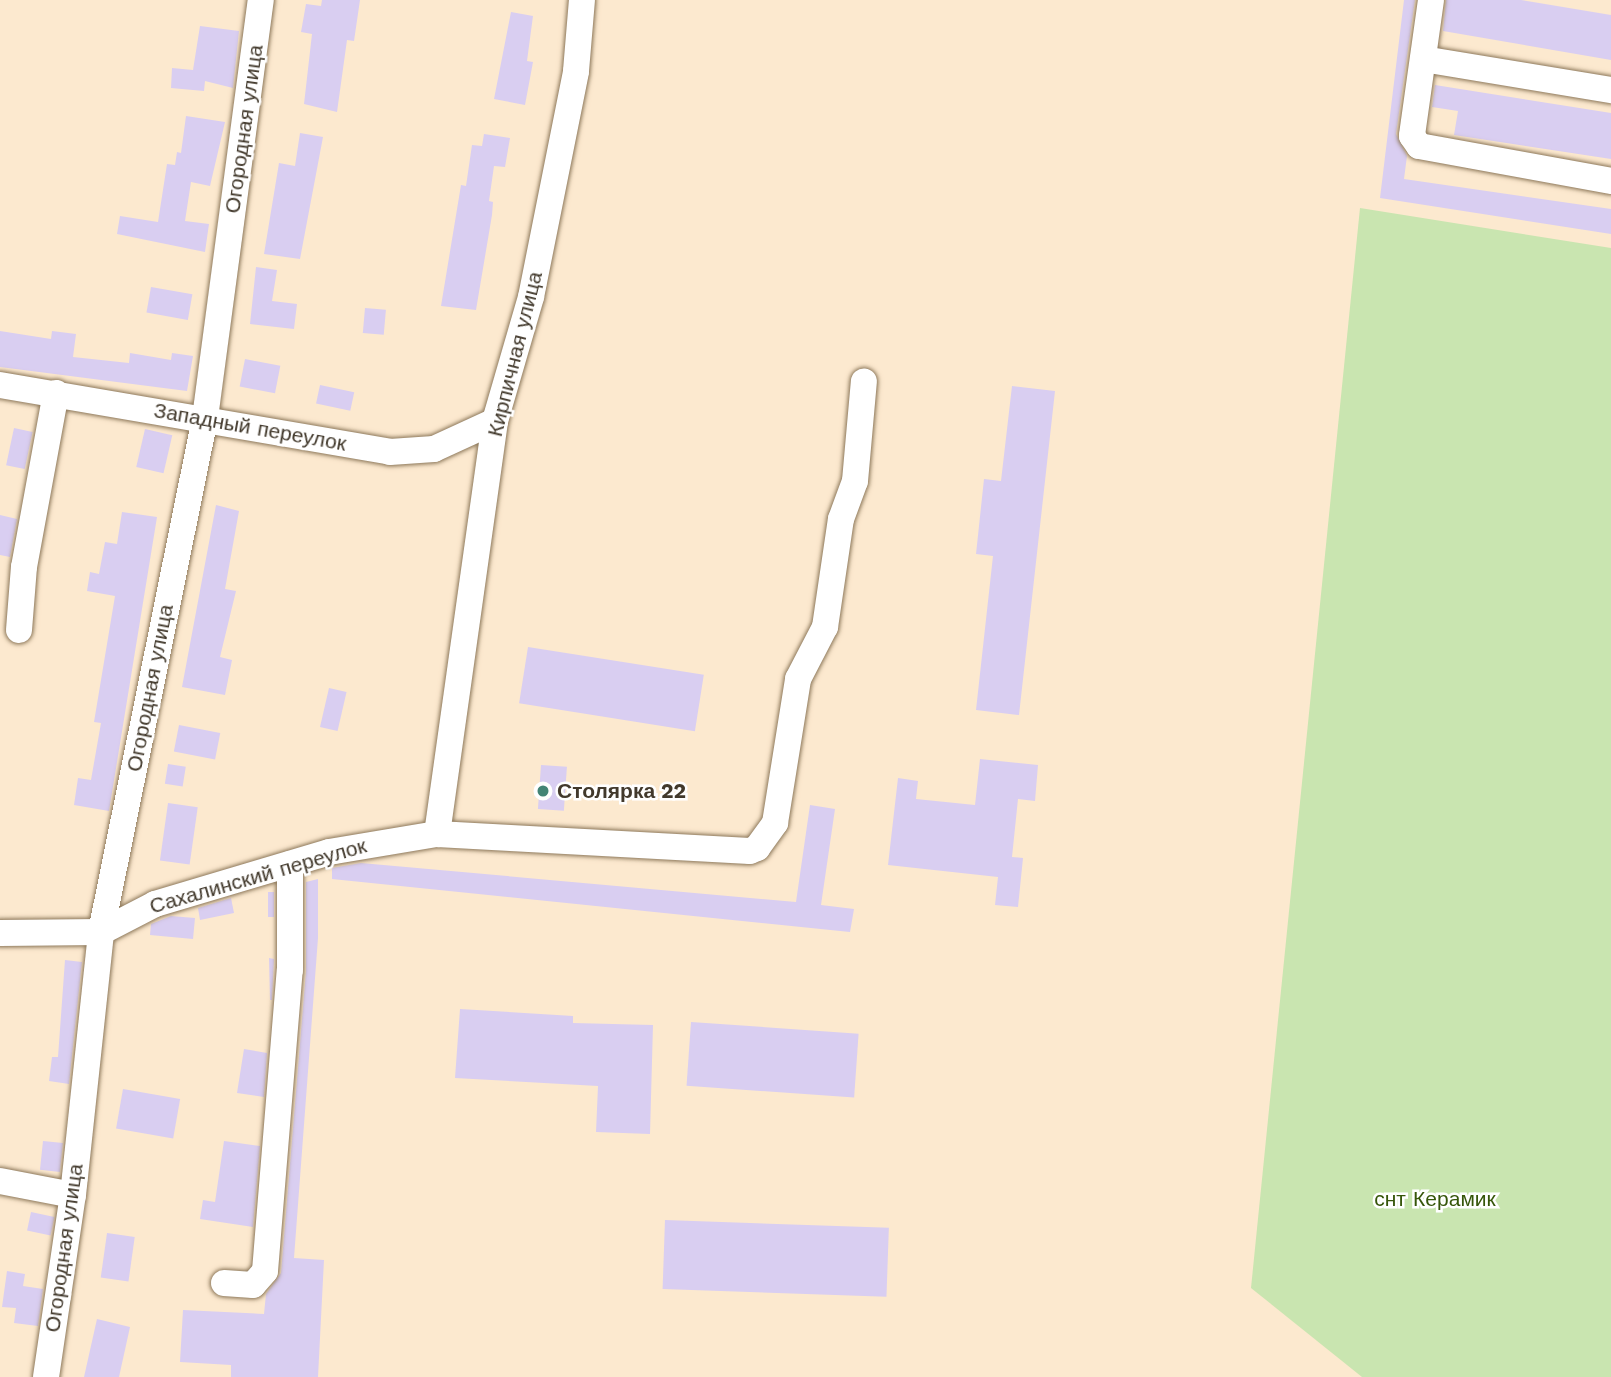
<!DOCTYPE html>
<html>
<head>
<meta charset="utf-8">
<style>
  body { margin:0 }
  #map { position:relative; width:1611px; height:1377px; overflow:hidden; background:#fce9cf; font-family:"Work Sans",sans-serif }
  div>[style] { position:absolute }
  .green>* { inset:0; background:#c9e5b0 }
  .building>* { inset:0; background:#d9cef1; transform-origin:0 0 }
  .roads { filter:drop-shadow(0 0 2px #8d785a) drop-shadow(0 0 2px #8d785a) }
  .minor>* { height:26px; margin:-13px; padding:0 13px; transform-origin:13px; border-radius:13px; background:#fff }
  .dots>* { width:19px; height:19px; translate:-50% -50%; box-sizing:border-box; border:4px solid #fff; border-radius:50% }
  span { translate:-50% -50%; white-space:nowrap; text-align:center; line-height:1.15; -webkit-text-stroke:5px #fff; paint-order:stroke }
  .street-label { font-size:21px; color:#42392c }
  .poi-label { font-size:21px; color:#42392c; font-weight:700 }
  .left { translate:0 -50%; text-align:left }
  .park-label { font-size:21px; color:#36560a }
</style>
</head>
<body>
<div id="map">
  <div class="green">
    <i style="clip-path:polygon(1360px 208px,1611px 248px,1611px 1377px,1362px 1377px,1251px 1288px)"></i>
  </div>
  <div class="building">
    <i style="clip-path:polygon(322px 0,360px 0,354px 41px,347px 40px,337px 112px,304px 104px,312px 34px,301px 32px,306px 4px,321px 6px)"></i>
    <i style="clip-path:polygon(1404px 0,1415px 0,1396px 134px,1407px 156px,1404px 179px,1611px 209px,1611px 234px,1380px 198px)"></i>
    <i style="clip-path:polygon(1446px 0,1521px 0,1611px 15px,1611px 60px,1443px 31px)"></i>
    <i style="clip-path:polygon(511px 12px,533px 16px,527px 61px,533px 62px,525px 105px,494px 99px)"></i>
    <i style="clip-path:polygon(200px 26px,239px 31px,233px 88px,205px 81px,204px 91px,171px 88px,172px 68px,193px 70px)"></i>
    <i style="clip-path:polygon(1435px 85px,1611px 113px,1611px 159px,1454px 135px,1458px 111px,1432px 107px)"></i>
    <i style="clip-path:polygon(186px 116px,225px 122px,210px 186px,191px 182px,185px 221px,209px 224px,205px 252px,117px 234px,120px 216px,158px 222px,167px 164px,175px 165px,177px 152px,181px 153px)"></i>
    <i style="clip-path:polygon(300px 133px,323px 137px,300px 259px,264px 254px,279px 163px,295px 166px)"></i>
    <i style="clip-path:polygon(484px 134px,510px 138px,505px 167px,494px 166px,489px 201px,493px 202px,492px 215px,476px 310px,441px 306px,461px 185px,466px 186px,472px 145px,482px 146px)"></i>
    <i style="clip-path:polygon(256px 267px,277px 270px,272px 301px,297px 304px,294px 329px,250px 324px)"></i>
    <i style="left:151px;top:287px;width:42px;height:26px;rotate:10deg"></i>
    <i style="left:365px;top:308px;width:21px;height:25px;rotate:5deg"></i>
    <i style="clip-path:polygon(0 331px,51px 339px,52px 331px,76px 334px,73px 357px,129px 363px,130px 353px,171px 360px,172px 353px,193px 356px,187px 391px,0 367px)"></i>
    <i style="left:245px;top:359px;width:36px;height:28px;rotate:11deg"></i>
    <i style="left:320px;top:385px;width:35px;height:19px;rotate:12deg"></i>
    <i style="clip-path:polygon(1012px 386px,1055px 391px,1019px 715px,976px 710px,993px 556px,976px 554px,984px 479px,1001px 481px)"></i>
    <i style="left:14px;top:428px;width:19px;height:38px;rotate:12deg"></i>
    <i style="left:145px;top:429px;width:28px;height:39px;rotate:13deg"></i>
    <i style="clip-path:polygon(216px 505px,239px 511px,225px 589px,236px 591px,220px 657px,232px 660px,225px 695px,182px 687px)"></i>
    <i style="clip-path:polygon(122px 512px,157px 517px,109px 811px,74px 805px,78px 778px,91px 780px,101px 723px,94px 722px,115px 596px,87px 591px,90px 572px,99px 574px,105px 542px,117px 544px)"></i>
    <i style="clip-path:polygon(0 515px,17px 519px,10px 557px,0 555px)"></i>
    <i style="left:528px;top:647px;width:178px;height:57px;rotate:9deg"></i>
    <i style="left:329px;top:688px;width:18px;height:40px;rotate:13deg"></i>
    <i style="left:179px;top:725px;width:42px;height:27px;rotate:11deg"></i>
    <i style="clip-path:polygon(980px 759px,1038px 765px,1035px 801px,1018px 799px,1012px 857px,1023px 858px,1018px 907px,995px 905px,998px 877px,888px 865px,898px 778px,918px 781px,916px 799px,975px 805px)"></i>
    <i style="left:168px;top:764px;width:18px;height:20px;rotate:9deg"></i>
    <i style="left:541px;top:765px;width:26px;height:44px;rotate:4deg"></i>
    <i style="left:168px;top:803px;width:30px;height:58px;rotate:8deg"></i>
    <i style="clip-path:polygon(810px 805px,835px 809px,821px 905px,854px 909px,850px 932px,332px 879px,332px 868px,361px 863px,796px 902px)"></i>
    <i style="clip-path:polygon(318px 879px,318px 938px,294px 1258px,324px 1260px,318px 1377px,231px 1377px,231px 1365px,180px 1362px,183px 1310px,264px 1314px,266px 1294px,281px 1273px,306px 971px,306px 882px)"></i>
    <i style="left:274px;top:892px;width:25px;height:6px;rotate:90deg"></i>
    <i style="clip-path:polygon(231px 898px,234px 913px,200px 920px,198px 908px)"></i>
    <i style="clip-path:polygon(171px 916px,195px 918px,193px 939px,150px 935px,151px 924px)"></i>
    <i style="clip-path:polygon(269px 958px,274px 959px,272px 1000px,270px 1000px)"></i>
    <i style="clip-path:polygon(65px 960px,82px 962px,69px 1084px,49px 1081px,52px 1057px,58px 1057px)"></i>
    <i style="clip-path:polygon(460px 1009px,573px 1016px,573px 1023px,653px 1025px,650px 1134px,596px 1132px,598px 1086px,455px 1078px)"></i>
    <i style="left:691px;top:1022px;width:168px;height:64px;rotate:4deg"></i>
    <i style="clip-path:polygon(244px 1049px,267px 1053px,264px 1097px,237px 1093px)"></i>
    <i style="left:123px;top:1089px;width:58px;height:40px;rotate:10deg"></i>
    <i style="left:43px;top:1141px;width:20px;height:29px;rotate:6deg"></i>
    <i style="clip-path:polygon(224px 1141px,260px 1146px,253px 1227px,200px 1219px,203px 1200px,215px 1202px)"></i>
    <i style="left:31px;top:1212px;width:24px;height:19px;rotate:12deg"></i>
    <i style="left:665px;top:1220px;width:224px;height:69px;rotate:2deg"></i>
    <i style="left:107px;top:1233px;width:28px;height:45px;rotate:8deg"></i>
    <i style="clip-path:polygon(7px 1271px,25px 1274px,23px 1286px,43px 1289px,38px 1326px,14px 1323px,16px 1308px,2px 1307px)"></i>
    <i style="clip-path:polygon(97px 1319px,130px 1327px,119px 1377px,84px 1377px)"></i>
  </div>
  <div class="roads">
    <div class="minor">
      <i style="left:1431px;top:0;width:137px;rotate:98deg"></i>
      <i style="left:1412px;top:136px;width:12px;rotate:55deg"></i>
      <i style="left:1419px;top:146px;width:195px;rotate:10.3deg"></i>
      <i style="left:1423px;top:59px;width:191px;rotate:9.4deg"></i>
      <i style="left:0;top:385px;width:396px;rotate:9.7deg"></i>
      <i style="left:390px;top:452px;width:44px;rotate:-3.9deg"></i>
      <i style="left:434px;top:449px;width:67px;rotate:-24.7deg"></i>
      <i style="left:19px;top:630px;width:63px;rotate:-85.5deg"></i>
      <i style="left:24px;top:567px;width:177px;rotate:-79.6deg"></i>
      <i style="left:437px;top:834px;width:417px;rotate:-82deg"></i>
      <i style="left:495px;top:421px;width:129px;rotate:-73.8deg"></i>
      <i style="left:531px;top:297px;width:230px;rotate:-78.7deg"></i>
      <i style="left:576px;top:71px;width:71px;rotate:-85.2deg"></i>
      <i style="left:0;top:933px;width:101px;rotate:-0.6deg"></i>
      <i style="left:101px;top:932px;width:61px;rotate:-27.4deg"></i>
      <i style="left:155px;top:904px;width:182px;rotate:-16.6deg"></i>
      <i style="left:329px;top:852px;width:109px;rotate:-9.5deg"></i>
      <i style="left:437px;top:834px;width:313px;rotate:3.1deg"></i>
      <i style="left:750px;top:851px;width:8px;rotate:-23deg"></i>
      <i style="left:757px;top:848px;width:31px;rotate:-54deg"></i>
      <i style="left:775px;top:823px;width:146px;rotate:-80.9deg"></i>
      <i style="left:798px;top:679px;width:59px;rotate:-62.6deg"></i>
      <i style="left:825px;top:627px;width:109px;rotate:-81.6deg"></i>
      <i style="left:841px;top:519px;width:40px;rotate:-69.8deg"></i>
      <i style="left:855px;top:481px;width:100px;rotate:-84.9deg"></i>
      <i style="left:0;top:1181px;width:74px;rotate:10.9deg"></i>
      <i style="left:224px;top:1283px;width:29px;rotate:4deg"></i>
      <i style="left:253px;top:1285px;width:18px;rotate:-49deg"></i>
      <i style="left:265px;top:1271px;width:302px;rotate:-85.3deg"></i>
      <i style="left:290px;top:970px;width:106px;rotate:-90deg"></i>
      <i style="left:46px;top:1377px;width:184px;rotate:-81.6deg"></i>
      <i style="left:73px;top:1195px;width:264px;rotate:-83.9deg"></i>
      <i style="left:101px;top:932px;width:524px;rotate:-78.56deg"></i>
      <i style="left:205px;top:418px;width:422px;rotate:-82.4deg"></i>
    </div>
  </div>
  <div class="dots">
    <i style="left:543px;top:791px;background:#438475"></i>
  </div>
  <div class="street-label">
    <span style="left:244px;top:129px;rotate:-82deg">Огородная улица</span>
    <span style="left:515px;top:354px;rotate:-76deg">Кирпичная улица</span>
    <span style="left:250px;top:427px;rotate:10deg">Западный переулок</span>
    <span style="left:150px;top:688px;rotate:-79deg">Огородная улица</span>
    <span style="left:258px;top:876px;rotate:-16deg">Сахалинский переулок</span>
    <span style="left:64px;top:1248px;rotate:-82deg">Огородная улица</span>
  </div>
  <div class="poi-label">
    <span class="left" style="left:557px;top:791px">Столярка 22</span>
  </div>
  <div class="park-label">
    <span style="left:1435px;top:1199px">снт Керамик</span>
  </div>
</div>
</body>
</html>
